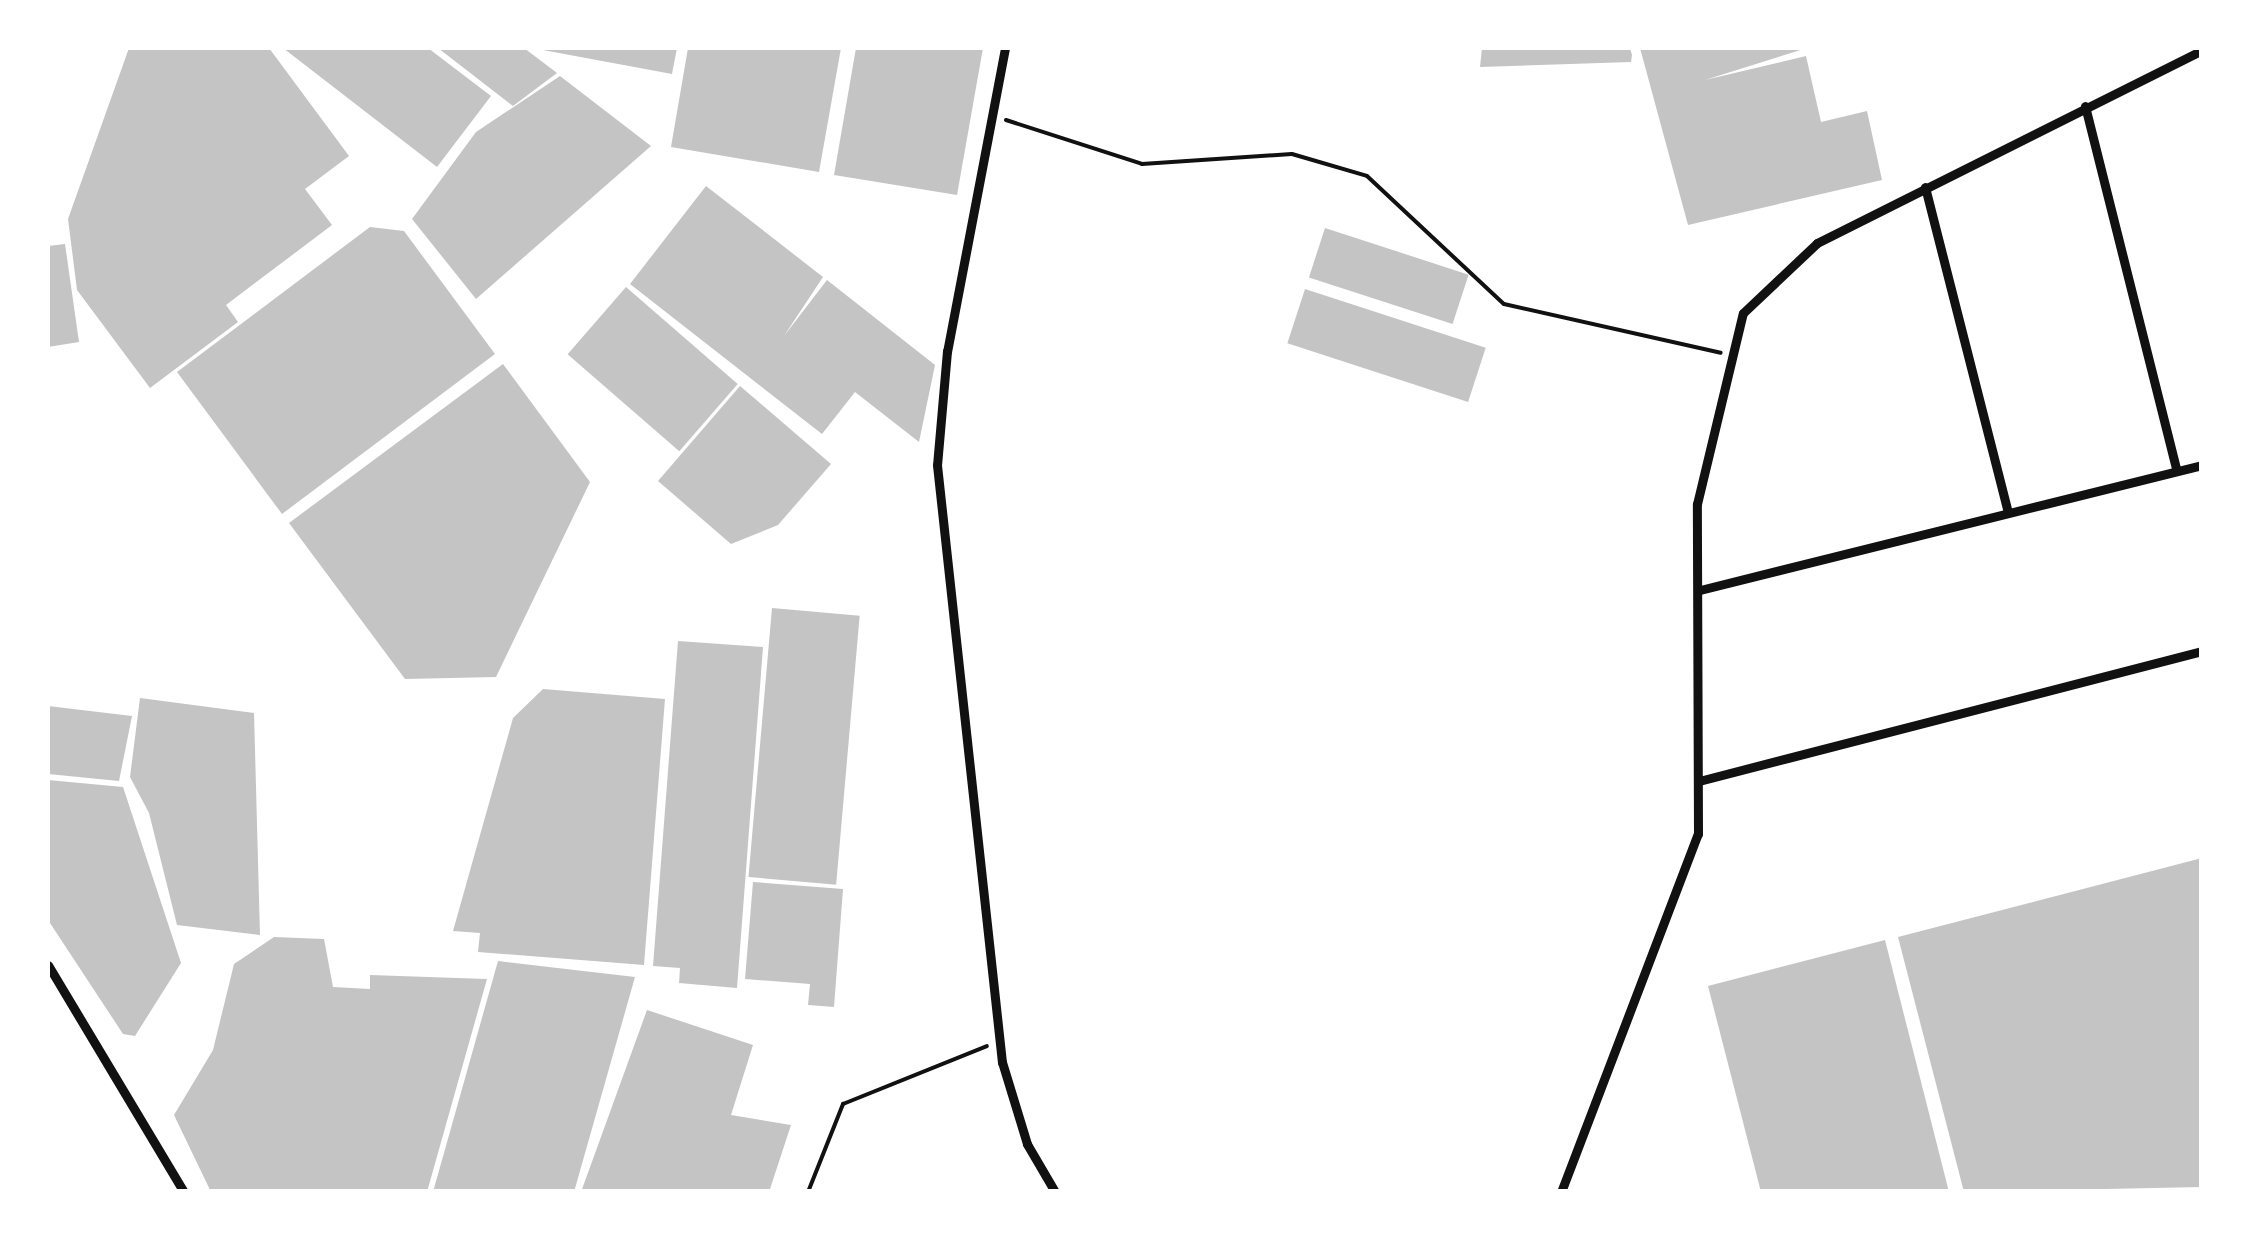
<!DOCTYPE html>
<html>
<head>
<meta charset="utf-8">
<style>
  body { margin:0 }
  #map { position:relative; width:2249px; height:1239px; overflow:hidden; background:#fff; font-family:"Space Grotesk",sans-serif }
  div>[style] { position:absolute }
  .building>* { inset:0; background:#c4c4c4; transform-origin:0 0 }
  .path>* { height:4px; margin:-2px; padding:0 2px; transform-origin:2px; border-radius:2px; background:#111 }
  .minor>* { height:9px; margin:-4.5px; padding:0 4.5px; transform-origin:4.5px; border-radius:4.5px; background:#111 }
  span { translate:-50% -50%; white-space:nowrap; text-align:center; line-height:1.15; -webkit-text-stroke:8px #fff; paint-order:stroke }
  .frame { position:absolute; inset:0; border:50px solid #fff; pointer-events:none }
</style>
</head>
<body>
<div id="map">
  <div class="building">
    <i style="clip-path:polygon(129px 48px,269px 48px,349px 156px,305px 189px,332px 225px,226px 305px,238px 322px,150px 388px,77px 290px,68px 219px)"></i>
    <i style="clip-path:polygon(283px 48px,428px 48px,491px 96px,437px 167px)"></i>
    <i style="clip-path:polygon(438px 48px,524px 48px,557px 73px,513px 106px)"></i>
    <i style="clip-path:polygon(532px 48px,677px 48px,672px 74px)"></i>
    <i style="clip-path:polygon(688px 48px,841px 48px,819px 172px,671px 147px)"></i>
    <i style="clip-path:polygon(856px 48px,983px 48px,957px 195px,834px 175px)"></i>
    <i style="clip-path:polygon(1482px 48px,1630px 48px,1632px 55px,1631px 62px,1480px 67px)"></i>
    <i style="clip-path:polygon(1640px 48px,1807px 48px,1705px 80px,1806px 56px,1821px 122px,1867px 111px,1882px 180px,1688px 225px)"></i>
    <i style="clip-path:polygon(560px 76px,651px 146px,476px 299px,412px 219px,476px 132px)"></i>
    <i style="clip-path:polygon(706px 186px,823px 277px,784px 336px,827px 280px,935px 365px,919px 442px,855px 392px,822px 434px,630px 284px)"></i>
    <i style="clip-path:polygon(370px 227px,404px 231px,495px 354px,282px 514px,177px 372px)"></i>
    <i style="left:1325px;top:228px;width:151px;height:52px;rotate:18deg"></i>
    <i style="clip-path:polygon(65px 244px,79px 342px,48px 347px,48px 246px)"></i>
    <i style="left:626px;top:287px;width:148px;height:89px;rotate:41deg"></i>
    <i style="left:1305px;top:289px;width:190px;height:57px;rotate:18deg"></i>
    <i style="clip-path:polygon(503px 364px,590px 482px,496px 677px,405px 679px,289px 523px)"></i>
    <i style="clip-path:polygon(740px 386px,831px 464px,778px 525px,731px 544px,658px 481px)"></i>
    <i style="left:772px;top:608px;width:88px;height:270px;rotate:5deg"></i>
    <i style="clip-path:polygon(678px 641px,763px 647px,737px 988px,679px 983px,680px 968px,653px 966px)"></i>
    <i style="clip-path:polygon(543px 689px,665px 699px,644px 965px,478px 952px,480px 933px,453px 931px,513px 718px)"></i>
    <i style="clip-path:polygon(140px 698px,254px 713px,260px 935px,177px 925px,149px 813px,130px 777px)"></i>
    <i style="clip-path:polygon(48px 706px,132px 716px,119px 781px,48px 774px)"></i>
    <i style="clip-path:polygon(48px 780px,123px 787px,181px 963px,135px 1036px,123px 1034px,48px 920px)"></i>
    <i style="clip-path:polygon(2202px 858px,2202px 1187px,1964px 1192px,1898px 937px)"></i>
    <i style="clip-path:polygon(753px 882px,843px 889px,834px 1007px,808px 1005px,810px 984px,745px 979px)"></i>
    <i style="clip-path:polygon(274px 937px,324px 939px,333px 987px,370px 989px,370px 975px,487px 979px,427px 1192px,211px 1192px,174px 1115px,213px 1050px,234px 964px)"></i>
    <i style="clip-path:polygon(1885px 940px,1949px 1192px,1761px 1192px,1708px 986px)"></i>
    <i style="clip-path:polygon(498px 961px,635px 977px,574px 1192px,433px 1192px)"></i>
    <i style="clip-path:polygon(647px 1010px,753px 1045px,731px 1115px,791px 1125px,769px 1192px,581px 1192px)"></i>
  </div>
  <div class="path">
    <i style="left:1006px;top:120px;width:143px;rotate:17.9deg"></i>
    <i style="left:1142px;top:164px;width:150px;rotate:-3.8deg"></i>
    <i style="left:1292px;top:154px;width:78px;rotate:16.3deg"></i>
    <i style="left:1367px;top:176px;width:187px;rotate:43.1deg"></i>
    <i style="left:1504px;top:304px;width:222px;rotate:12.7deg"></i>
    <i style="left:808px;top:1192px;width:95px;rotate:-68.3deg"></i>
    <i style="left:843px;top:1104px;width:155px;rotate:-21.9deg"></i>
  </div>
  <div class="minor">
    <i style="left:1005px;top:48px;width:309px;rotate:100.8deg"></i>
    <i style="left:947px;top:351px;width:114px;rotate:95deg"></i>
    <i style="left:937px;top:465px;width:601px;rotate:83.79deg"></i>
    <i style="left:1002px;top:1062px;width:86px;rotate:73deg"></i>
    <i style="left:1027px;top:1144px;width:56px;rotate:59.7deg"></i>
    <i style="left:2085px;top:106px;width:376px;rotate:75.9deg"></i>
    <i style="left:1925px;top:187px;width:336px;rotate:75.7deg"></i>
    <i style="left:1700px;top:590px;width:517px;rotate:-13.98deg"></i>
    <i style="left:1699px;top:781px;width:520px;rotate:-14.49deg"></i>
    <i style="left:48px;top:965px;width:265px;rotate:59.1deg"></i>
    <i style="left:1561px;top:1192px;width:383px;rotate:-69.1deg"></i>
    <i style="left:1698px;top:834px;width:330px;rotate:-90.2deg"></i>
    <i style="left:1697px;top:504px;width:196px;rotate:-76.5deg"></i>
    <i style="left:1743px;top:313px;width:102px;rotate:-43.4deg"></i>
    <i style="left:1817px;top:243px;width:431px;rotate:-26.6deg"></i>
  </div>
  <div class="frame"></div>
</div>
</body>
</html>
